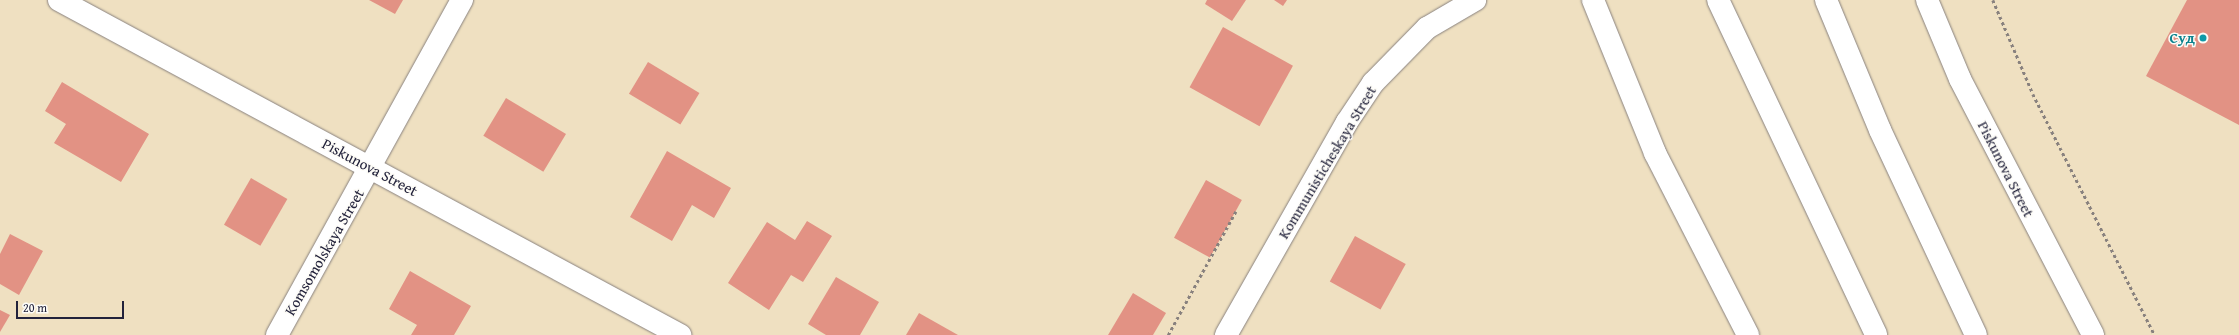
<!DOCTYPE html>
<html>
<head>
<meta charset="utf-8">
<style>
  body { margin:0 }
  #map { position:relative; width:2239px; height:335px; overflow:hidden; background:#efe0c1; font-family:"Gentium Book Plus",serif }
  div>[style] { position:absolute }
  .building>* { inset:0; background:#e29284; transform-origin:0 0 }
  .path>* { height:2.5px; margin-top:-1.25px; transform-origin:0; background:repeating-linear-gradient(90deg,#88817e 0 3px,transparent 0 6px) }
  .roads { filter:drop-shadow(0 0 1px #88817e) drop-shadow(0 0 1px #88817e) }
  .street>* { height:22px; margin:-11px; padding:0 11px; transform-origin:11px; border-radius:11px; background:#fff }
  .secondary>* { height:22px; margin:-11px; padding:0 11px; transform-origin:11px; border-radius:11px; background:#fff }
  .primary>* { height:22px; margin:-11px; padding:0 11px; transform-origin:11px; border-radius:11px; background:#fff }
  .dots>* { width:11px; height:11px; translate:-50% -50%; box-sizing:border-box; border:2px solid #fdfcf7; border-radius:50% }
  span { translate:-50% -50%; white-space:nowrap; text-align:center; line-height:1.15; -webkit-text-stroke:3px #fdfcf7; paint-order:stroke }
  .culture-label { font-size:15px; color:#0d838f; font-weight:700 }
  .right { translate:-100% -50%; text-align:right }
  .street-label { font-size:15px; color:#22223b }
  .scale { position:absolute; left:16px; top:301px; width:108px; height:18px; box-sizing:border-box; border:2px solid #22223b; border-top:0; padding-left:5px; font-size:12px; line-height:14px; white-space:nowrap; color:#22223b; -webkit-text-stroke:3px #fdfcf7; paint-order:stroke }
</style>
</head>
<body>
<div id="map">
  <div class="building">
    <i style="clip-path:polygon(369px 0,403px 0,395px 14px)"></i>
    <i style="clip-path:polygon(1207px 0,1246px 0,1232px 21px,1205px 4px)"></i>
    <i style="clip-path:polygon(1274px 0,1287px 0,1283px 6px)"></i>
    <i style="clip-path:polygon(2187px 0,2239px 0,2239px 125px,2146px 76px)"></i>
    <i style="left:1223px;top:27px;width:80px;height:69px;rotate:29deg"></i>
    <i style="left:648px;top:62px;width:60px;height:37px;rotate:31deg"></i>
    <i style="clip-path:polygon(62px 82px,149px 134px,121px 182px,54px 143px,66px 124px,45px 111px)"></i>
    <i style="left:506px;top:98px;width:70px;height:44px;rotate:31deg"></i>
    <i style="clip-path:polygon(667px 151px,731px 188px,714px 218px,692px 205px,672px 241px,630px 217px)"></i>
    <i style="left:251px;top:178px;width:42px;height:54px;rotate:30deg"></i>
    <i style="left:1206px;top:180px;width:41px;height:66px;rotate:29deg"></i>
    <i style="clip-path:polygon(807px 221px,832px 236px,803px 282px,791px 275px,769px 310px,728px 283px,767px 222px,795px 240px)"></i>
    <i style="clip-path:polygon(10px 234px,43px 251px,19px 295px,0 284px,0 254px)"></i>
    <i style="left:1355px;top:236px;width:58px;height:52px;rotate:29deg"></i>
    <i style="clip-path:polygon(410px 271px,471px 306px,454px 335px,411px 335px,417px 325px,389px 309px)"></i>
    <i style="clip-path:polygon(836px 277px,879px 302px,860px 335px,826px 335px,808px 324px)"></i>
    <i style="clip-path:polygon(1133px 293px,1166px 313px,1153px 335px,1108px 335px)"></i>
    <i style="clip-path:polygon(0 310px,10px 315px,0 332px)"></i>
    <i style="clip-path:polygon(919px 313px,958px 335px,906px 335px)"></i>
  </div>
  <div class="path">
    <i style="left:1993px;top:0;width:102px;rotate:66.9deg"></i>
    <i style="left:2033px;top:94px;width:270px;rotate:63.2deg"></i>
    <i style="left:1168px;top:335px;width:141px;rotate:-61.3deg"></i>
  </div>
  <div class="roads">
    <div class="street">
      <i style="left:59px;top:0;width:706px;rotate:28.34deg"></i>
      <i style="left:277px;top:335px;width:383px;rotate:-61.1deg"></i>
    </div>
    <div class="secondary">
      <i style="left:1718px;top:0;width:370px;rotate:64.7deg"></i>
      <i style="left:1826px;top:0;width:141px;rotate:67.4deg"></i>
      <i style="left:1880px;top:130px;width:226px;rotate:64.9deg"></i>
      <i style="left:1226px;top:335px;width:245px;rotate:-60.4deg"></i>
      <i style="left:1347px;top:122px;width:47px;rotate:-56.3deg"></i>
      <i style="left:1373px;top:83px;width:77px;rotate:-45.5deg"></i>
      <i style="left:1427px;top:28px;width:56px;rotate:-30.3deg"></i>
    </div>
    <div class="primary">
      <i style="left:1593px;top:0;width:165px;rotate:67.9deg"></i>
      <i style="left:1655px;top:153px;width:204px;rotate:62.9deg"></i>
      <i style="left:1927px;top:0;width:86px;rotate:67.3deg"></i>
      <i style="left:1960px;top:79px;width:288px;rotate:62.5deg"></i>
    </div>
  </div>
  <div class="dots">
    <i style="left:2203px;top:38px;background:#0f9aa8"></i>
  </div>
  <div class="culture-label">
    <span class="right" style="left:2195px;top:38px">Суд</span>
  </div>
  <div class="street-label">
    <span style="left:1327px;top:162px;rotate:-59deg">Kommunisticheskaya Street</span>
    <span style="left:370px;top:167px;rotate:28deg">Piskunova Street</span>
    <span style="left:2006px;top:169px;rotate:63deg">Piskunova Street</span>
    <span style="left:324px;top:252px;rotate:-60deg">Komsomolskaya Street</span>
  </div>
  <div class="scale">20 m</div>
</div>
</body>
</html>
